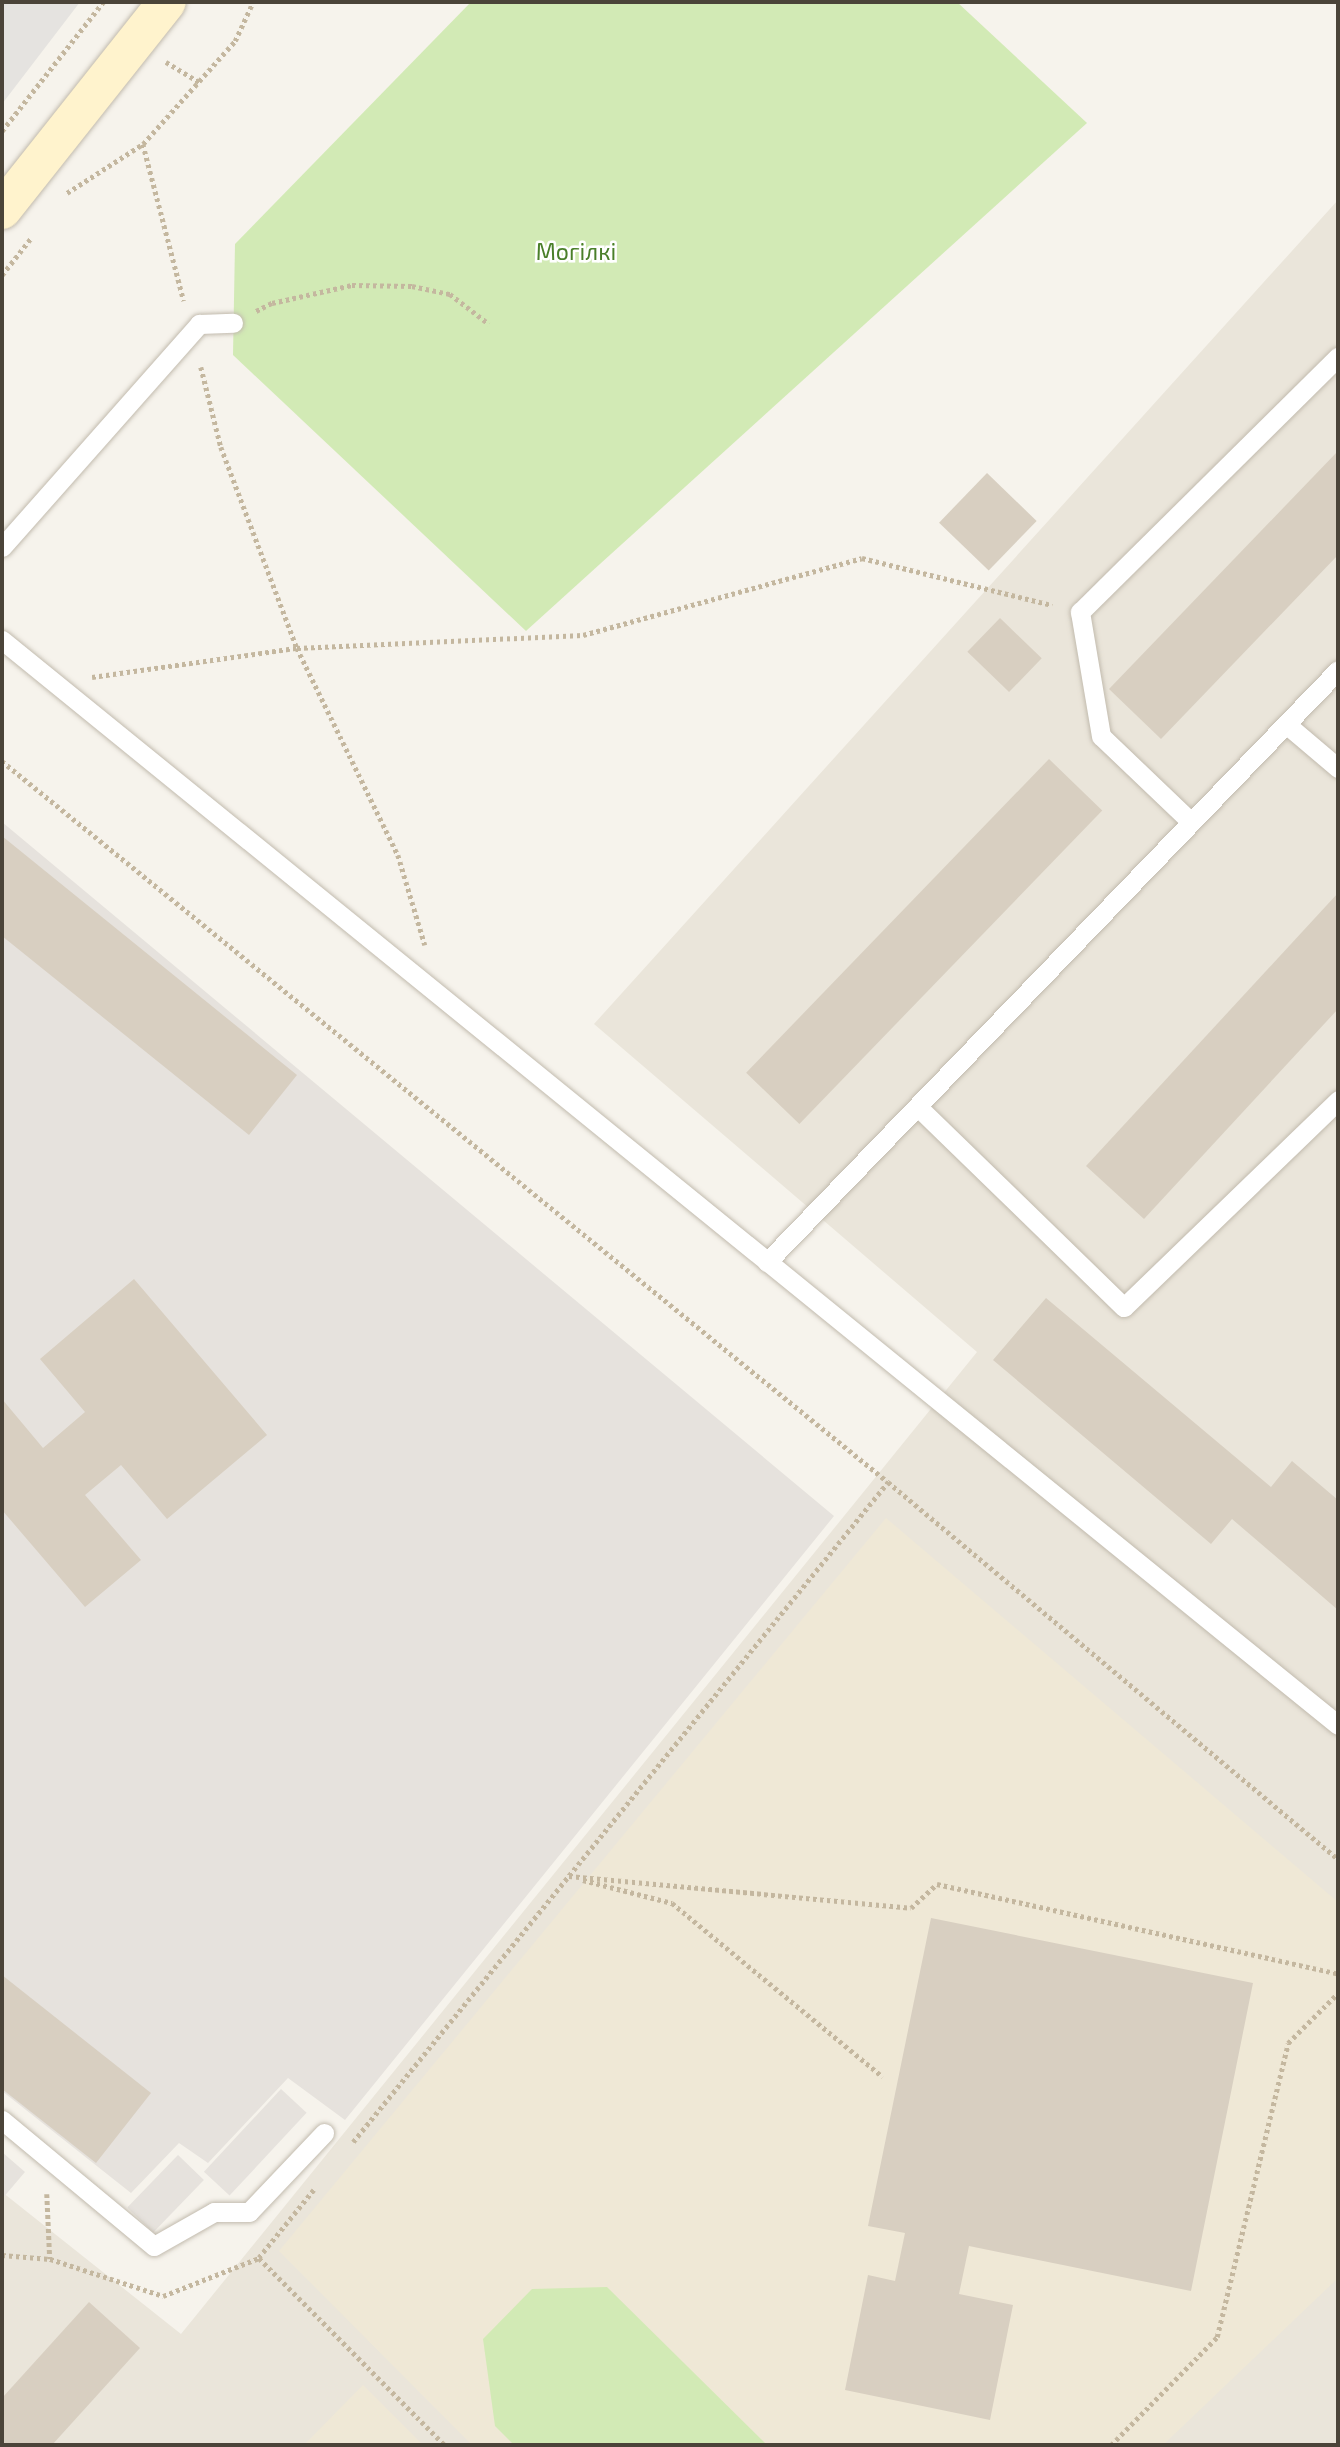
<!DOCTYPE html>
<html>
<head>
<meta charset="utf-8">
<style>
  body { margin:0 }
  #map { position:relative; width:1340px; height:2447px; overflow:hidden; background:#f6f3ec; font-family:"Exo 2",sans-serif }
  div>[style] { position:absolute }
  .residential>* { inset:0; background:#eae5da }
  .industrial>* { inset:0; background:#e6e2dd; transform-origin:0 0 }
  .education>* { inset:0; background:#efe8d6 }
  .green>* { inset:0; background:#d2eab5 }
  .parking>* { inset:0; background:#e5e3e0 }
  .building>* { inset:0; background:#d8cfc1; transform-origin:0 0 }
  .path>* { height:4.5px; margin-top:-2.25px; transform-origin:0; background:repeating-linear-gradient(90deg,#c4b79f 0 3.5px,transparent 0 7px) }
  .roads { filter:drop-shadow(0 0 2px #c2bbae) drop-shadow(0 0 2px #c2bbae) }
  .service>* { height:19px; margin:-9.5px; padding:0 9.5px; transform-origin:9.5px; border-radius:9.5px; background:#fff }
  .secondary>* { height:38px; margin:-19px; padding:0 19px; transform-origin:19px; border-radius:19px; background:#fff3cd }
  span { translate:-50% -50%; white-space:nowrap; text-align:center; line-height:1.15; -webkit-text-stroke:5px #fff; paint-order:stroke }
  .park-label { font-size:23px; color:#4a7f2a }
  .frame { position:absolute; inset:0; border:4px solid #4b4439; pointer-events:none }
</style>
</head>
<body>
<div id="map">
  <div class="residential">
    <i style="clip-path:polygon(1338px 200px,1338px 2445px,2px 2445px,2px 2192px,181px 2334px,977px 1352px,594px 1024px)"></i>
  </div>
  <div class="industrial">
    <i style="clip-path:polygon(2px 822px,834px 1516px,345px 2120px,288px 2078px,208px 2163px,179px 2143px,131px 2193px,2px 2091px)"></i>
    <i style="left:281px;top:2089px;width:35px;height:113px;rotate:43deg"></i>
    <i style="clip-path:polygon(2px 2152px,25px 2172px,2px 2199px)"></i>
    <i style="left:178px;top:2155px;width:36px;height:73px;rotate:44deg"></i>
  </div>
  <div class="education">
    <i style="clip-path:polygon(886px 1518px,1338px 1902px,1338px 2278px,1163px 2445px,472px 2445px,279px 2251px)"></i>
    <i style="clip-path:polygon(363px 2385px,423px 2445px,304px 2445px)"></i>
  </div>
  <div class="green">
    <i style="clip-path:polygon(471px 2px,957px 2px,1087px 123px,526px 631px,233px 355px,235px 244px)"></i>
    <i style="clip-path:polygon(607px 2287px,767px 2445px,514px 2445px,495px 2426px,483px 2339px,532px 2289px)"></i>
  </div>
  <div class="parking">
    <i style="clip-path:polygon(2px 2px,80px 2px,2px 104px)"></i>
  </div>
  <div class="building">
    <i style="clip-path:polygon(1338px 451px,1338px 555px,1161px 739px,1109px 689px)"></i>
    <i style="left:987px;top:473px;width:69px;height:69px;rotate:44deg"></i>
    <i style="left:1000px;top:618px;width:58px;height:47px;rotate:44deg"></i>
    <i style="left:1049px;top:759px;width:74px;height:436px;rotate:44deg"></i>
    <i style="clip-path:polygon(2px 836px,297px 1075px,249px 1135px,2px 936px)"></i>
    <i style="clip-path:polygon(1338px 893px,1338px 1009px,1144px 1219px,1086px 1166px)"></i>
    <i style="clip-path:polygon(134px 1279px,267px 1435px,167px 1519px,121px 1465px,85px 1495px,141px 1560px,85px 1607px,2px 1510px,2px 1399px,43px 1448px,85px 1412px,40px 1359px)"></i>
    <i style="clip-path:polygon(1046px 1298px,1271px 1487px,1292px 1461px,1338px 1500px,1338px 1610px,1232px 1519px,1211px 1544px,993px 1360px)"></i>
    <i style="clip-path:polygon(931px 1918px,1253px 1983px,1191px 2291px,969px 2246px,959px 2294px,1013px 2305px,990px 2420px,845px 2390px,868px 2275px,895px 2281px,905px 2233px,868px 2226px)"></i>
    <i style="clip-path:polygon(2px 1975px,151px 2093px,96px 2163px,2px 2089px)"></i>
    <i style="clip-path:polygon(89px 2302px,140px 2348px,52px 2445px,2px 2445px,2px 2398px)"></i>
  </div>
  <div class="path">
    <i style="left:166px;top:62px;width:39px;rotate:31deg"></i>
    <i style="left:2px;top:131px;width:164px;rotate:-51.9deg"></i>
    <i style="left:143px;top:144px;width:162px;rotate:75.4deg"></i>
    <i style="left:67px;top:193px;width:90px;rotate:-32.8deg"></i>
    <i style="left:143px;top:144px;width:138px;rotate:-48.2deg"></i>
    <i style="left:235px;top:41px;width:43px;rotate:-65.2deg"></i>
    <i style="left:2px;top:275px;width:47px;rotate:-51.9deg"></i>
    <i style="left:256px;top:311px;width:18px;rotate:-27deg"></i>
    <i style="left:272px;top:303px;width:82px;rotate:-12.7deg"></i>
    <i style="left:352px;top:285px;width:60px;rotate:1deg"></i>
    <i style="left:412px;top:286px;width:39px;rotate:12deg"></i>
    <i style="left:450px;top:294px;width:49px;rotate:37.6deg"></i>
    <i style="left:201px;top:367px;width:82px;rotate:76deg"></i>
    <i style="left:221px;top:447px;width:215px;rotate:69.3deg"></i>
    <i style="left:297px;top:648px;width:230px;rotate:64deg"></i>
    <i style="left:398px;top:855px;width:94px;rotate:73.3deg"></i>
    <i style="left:92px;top:677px;width:207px;rotate:-8.1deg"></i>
    <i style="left:297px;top:648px;width:286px;rotate:-2.6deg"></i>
    <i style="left:583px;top:635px;width:289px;rotate:-15.4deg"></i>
    <i style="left:862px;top:558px;width:196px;rotate:13.9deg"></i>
    <i style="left:2px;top:761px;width:1142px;rotate:39.14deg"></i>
    <i style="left:888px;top:1482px;width:587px;rotate:39.96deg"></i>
    <i style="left:569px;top:1876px;width:343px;rotate:5.3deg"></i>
    <i style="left:911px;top:1908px;width:35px;rotate:-43deg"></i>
    <i style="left:937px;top:1884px;width:411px;rotate:12.6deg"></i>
    <i style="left:583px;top:1880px;width:92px;rotate:14.5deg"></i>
    <i style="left:672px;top:1903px;width:273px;rotate:39.5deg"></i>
    <i style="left:353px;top:2142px;width:850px;rotate:-50.97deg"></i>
    <i style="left:314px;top:2190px;width:87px;rotate:129deg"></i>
    <i style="left:259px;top:2258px;width:264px;rotate:45.2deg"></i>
    <i style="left:47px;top:2194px;width:65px;rotate:87.4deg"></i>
    <i style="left:2px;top:2255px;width:48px;rotate:4.8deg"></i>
    <i style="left:50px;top:2259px;width:119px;rotate:18.1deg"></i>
    <i style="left:163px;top:2296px;width:103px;rotate:-21.6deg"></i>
    <i style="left:1111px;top:2445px;width:151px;rotate:-45.5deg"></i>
    <i style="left:1217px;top:2337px;width:302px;rotate:-76.4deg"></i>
    <i style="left:1288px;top:2043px;width:71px;rotate:-45deg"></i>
  </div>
  <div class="roads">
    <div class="service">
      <i style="left:2px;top:547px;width:298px;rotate:-48.5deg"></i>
      <i style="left:199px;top:324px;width:34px;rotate:-2deg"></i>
      <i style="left:2px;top:640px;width:1721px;rotate:39.08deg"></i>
      <i style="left:1286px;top:724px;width:68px;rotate:40.2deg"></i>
      <i style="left:1191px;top:822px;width:124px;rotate:-136.3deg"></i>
      <i style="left:1101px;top:736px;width:126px;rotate:-99.6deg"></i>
      <i style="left:1080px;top:612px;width:363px;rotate:-44.7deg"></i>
      <i style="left:918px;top:1107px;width:287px;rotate:44.2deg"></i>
      <i style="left:1124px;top:1307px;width:298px;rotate:-44deg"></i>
      <i style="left:767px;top:1262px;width:822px;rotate:-46.03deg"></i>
      <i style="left:2px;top:2120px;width:197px;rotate:39.7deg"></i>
      <i style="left:154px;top:2246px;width:69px;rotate:-29.5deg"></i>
      <i style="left:214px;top:2212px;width:35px"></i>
      <i style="left:249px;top:2212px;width:109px;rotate:-46.5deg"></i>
    </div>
    <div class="secondary">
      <i style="left:2px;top:210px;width:265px;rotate:-51.6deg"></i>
    </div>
  </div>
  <div class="park-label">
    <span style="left:576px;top:251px">Могілкі</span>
  </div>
  <div class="frame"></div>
</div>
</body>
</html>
